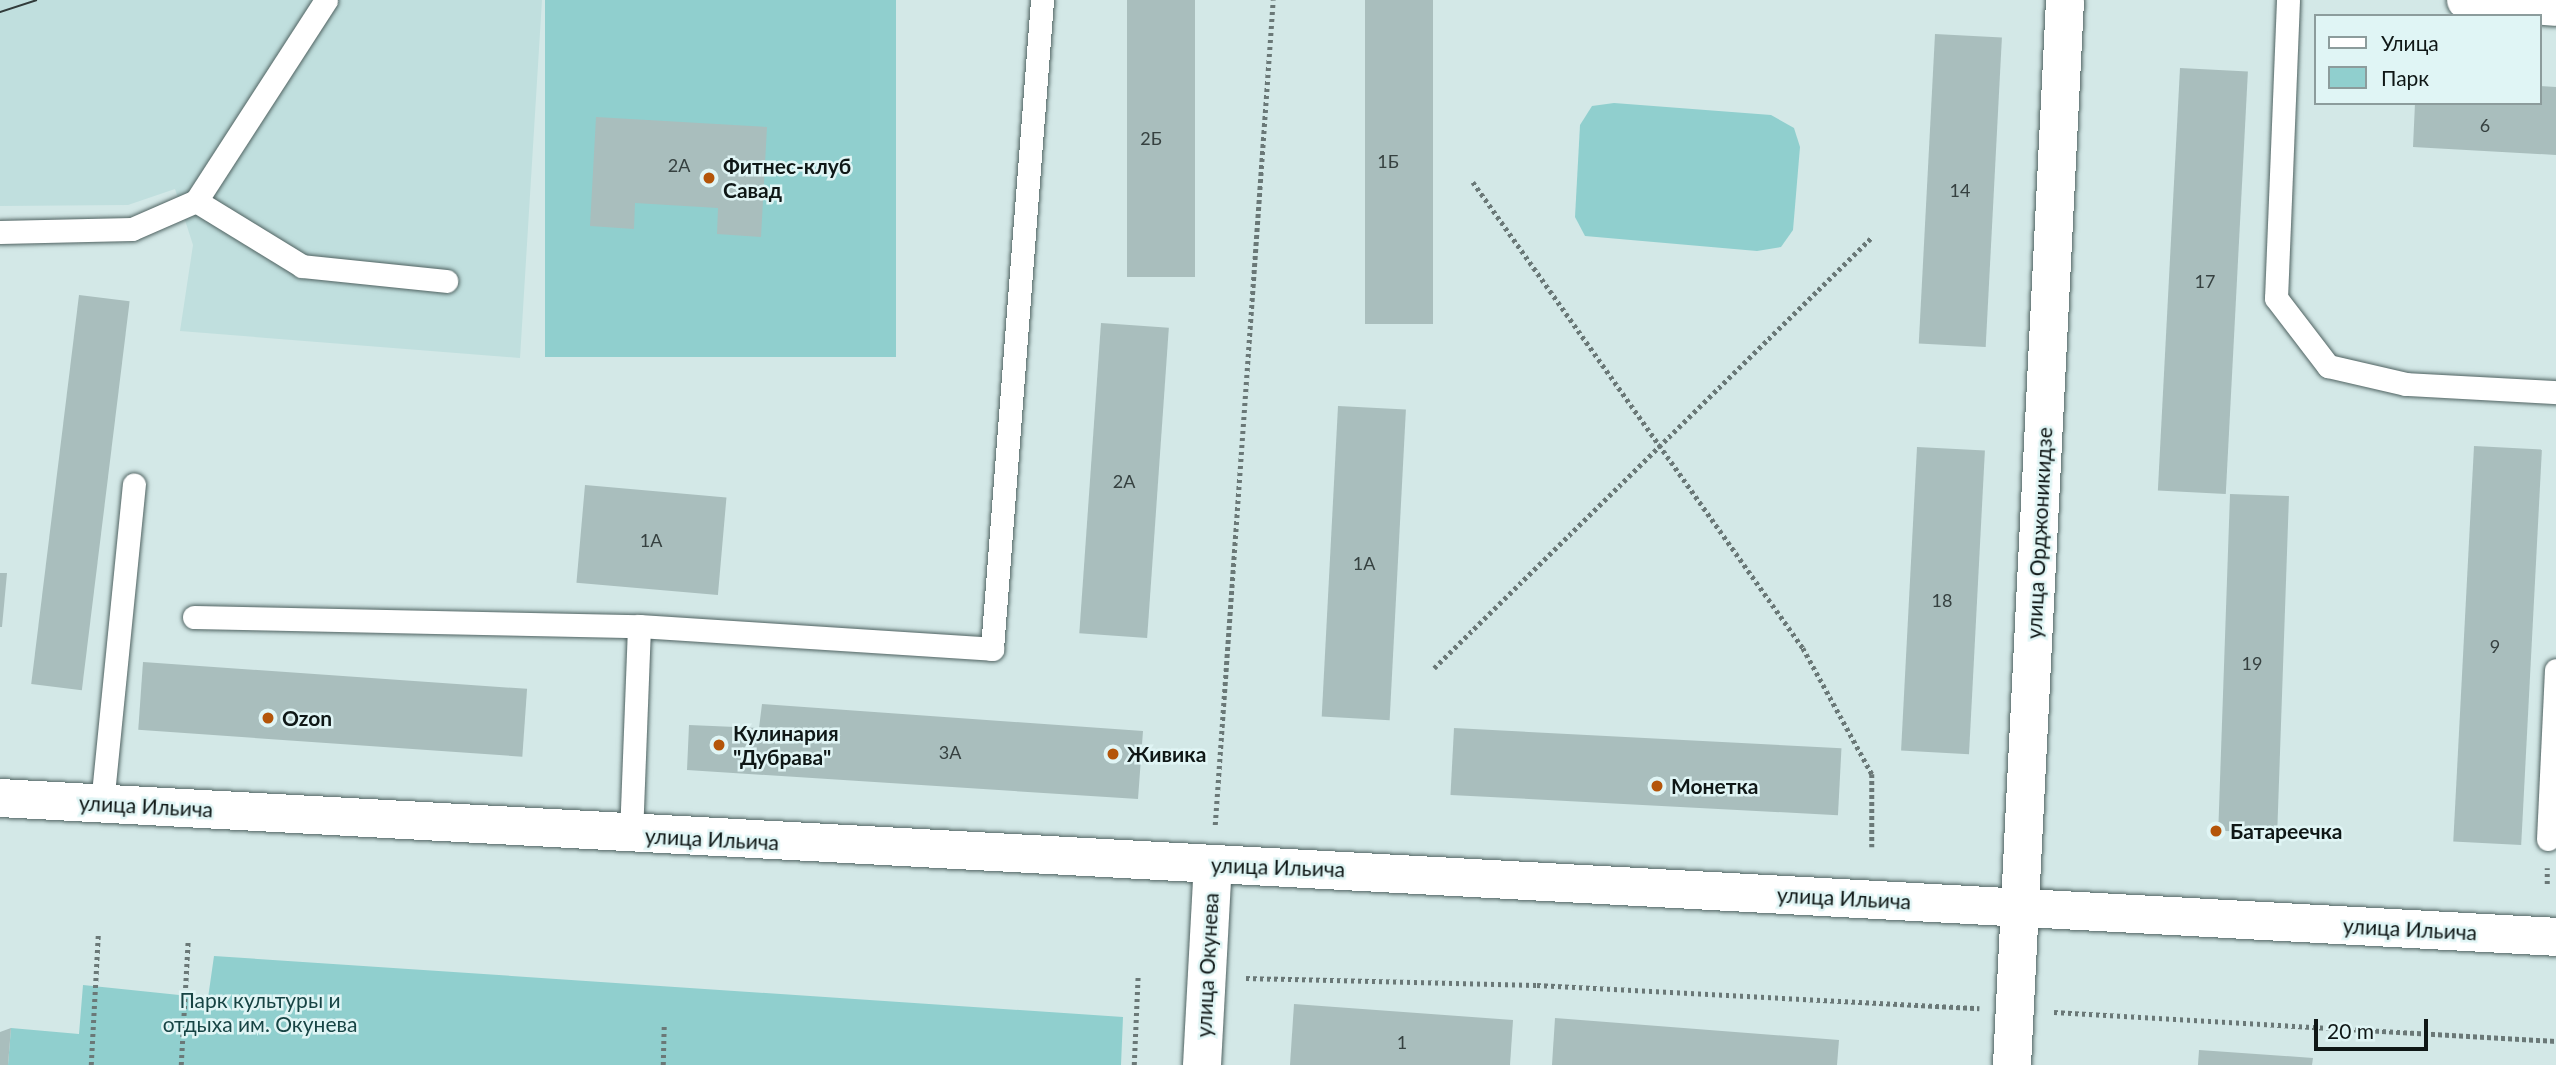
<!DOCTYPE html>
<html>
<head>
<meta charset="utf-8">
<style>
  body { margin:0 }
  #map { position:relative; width:2556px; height:1065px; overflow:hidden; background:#d3e8e7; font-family:Lato,sans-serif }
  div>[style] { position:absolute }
  .built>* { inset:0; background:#c0dfde }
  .green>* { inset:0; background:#90cfce; transform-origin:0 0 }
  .building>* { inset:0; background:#a9bebd; transform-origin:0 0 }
  .path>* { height:4.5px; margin-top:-2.25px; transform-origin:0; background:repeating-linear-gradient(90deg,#6a7877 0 3.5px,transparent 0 7px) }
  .roads { filter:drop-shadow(0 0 2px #4f6261) drop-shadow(0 0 2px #4f6261) }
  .service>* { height:23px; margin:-11.5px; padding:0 11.5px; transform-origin:11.5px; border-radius:11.5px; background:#fff }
  .minor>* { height:38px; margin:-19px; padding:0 19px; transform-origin:19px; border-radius:19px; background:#fff }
  .tertiary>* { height:38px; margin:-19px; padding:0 19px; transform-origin:19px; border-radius:19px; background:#fff }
  .tram>* { height:2px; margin:-1px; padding:0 1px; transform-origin:1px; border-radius:1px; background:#323c3b }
  .dots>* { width:19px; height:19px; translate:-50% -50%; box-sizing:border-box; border:4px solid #e0f5f5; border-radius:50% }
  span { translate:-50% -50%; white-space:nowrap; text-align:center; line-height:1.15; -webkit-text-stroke:5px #e0f5f5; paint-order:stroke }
  .number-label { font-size:18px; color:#364140 }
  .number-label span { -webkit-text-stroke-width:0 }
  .poi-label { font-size:21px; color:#0f1716; font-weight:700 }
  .left { translate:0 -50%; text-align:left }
  .street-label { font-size:21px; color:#0f1716 }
  .park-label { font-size:21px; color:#174444 }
  .legend { position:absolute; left:2314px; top:14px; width:228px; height:91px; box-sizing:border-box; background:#e0f5f5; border:2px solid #8c9c9c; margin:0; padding:9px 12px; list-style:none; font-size:21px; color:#0f1716 }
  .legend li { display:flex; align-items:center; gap:14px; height:35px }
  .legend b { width:35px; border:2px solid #8c9c9c }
  .scale { position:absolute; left:2314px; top:1019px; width:114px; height:32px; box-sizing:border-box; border:4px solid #0f1716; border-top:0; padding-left:9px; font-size:21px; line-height:24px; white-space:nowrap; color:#0f1716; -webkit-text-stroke:5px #e0f5f5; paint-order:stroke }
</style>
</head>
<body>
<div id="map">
  <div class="built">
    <i style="clip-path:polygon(0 0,542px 0,520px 358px,180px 331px,193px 245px,175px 189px,128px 205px,0 206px)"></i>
  </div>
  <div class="green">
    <i style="left:545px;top:0;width:351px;height:357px"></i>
    <i style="clip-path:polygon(1614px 103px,1771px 115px,1794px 128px,1800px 147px,1793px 230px,1781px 247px,1757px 251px,1585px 236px,1575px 217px,1580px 125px,1592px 106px)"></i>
    <i style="clip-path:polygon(214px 956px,1123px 1017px,1121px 1065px,8px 1065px,11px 1028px,79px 1034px,83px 985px,208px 998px)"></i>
  </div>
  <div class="building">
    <i style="left:1127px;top:0;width:68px;height:277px"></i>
    <i style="left:1365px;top:0;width:68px;height:324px"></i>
    <i style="left:1935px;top:34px;width:67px;height:310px;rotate:3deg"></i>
    <i style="left:2180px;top:68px;width:68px;height:423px;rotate:3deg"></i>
    <i style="clip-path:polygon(2540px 86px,2556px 87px,2556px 155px,2413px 147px,2415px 103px,2540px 103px)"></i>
    <i style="clip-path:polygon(596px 117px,767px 127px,761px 237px,717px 234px,718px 208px,635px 203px,634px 229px,590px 226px)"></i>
    <i style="left:79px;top:295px;width:51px;height:392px;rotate:7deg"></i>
    <i style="left:1101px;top:323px;width:68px;height:311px;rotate:4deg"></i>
    <i style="left:1338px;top:406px;width:68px;height:311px;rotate:3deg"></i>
    <i style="left:2474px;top:446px;width:68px;height:396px;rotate:3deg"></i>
    <i style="left:1917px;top:447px;width:68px;height:304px;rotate:3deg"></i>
    <i style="left:585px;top:485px;width:142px;height:98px;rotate:5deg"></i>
    <i style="left:2230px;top:494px;width:59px;height:337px;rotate:2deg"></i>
    <i style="clip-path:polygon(0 573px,7px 573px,2px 627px,0 627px)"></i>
    <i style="left:143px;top:662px;width:385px;height:68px;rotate:4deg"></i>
    <i style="clip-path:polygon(762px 704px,1143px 731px,1138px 799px,687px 770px,689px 725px,759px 728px)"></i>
    <i style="left:1454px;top:728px;width:388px;height:67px;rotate:3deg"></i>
    <i style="clip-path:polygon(1294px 1004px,1513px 1020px,1510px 1065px,1290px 1065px)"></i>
    <i style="clip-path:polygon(1555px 1018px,1839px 1040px,1837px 1065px,1552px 1065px)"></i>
    <i style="clip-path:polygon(11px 1028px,8px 1065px,0 1065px,0 1032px)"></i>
    <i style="clip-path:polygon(2199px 1050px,2313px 1058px,2312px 1065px,2198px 1065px)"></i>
  </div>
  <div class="path">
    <i style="left:1473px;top:182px;width:571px;rotate:54.7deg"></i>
    <i style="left:1803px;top:648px;width:144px;rotate:61.3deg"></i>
    <i style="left:1872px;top:774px;width:73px;rotate:90deg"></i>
    <i style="left:1434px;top:668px;width:613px;rotate:-44.54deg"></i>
    <i style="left:1215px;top:825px;width:827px;rotate:-85.98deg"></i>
    <i style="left:2547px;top:884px;width:16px;rotate:-90deg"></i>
    <i style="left:1246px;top:978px;width:291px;rotate:1.4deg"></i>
    <i style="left:1537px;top:985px;width:443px;rotate:3deg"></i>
    <i style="left:2054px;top:1012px;width:503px;rotate:3.31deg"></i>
    <i style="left:91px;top:1065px;width:130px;rotate:-86.9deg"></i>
    <i style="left:181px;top:1065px;width:124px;rotate:-86.8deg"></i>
    <i style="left:663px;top:1065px;width:41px;rotate:-88.6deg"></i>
    <i style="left:1134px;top:1065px;width:90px;rotate:-87.5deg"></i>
  </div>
  <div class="roads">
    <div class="service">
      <i style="left:2288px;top:0;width:298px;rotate:92.3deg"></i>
      <i style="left:2276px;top:298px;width:86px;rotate:52.6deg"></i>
      <i style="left:2328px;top:366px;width:80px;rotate:13deg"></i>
      <i style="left:2406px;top:384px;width:150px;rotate:3.1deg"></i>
      <i style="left:196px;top:201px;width:124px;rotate:31.5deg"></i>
      <i style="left:302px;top:266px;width:145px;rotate:5.9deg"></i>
      <i style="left:0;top:232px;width:132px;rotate:-1.3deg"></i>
      <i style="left:132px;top:229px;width:70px;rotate:-23.6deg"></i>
      <i style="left:196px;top:201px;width:239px;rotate:-57.1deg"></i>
      <i style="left:194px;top:617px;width:445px;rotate:1.2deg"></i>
      <i style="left:639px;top:626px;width:354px;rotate:3.7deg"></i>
      <i style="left:992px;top:649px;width:651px;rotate:-85.59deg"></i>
      <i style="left:102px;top:804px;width:321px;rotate:-84.3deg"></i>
      <i style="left:631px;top:835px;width:209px;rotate:-87.8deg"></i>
      <i style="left:2548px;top:839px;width:169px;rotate:-87.3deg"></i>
    </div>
    <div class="minor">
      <i style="left:2466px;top:0;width:90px;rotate:4.4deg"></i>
      <i style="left:1202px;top:1065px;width:201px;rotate:-86.9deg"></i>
    </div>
    <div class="tertiary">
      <i style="left:0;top:798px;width:2560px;rotate:3.11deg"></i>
      <i style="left:2012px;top:1065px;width:1066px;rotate:-87.15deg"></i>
    </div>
  </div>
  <div class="tram">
    <i style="left:0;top:12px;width:38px;rotate:-18deg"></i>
  </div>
  <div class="dots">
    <i style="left:709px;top:178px;background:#b45509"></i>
    <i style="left:268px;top:718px;background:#b45509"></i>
    <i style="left:719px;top:745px;background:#b45509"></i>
    <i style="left:1113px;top:754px;background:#b45509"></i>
    <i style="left:1657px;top:786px;background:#b45509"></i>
    <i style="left:2216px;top:831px;background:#b45509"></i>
  </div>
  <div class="number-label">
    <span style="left:2485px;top:125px">6</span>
    <span style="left:1151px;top:138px">2Б</span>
    <span style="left:1388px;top:161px">1Б</span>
    <span style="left:679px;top:165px">2А</span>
    <span style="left:1960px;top:190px">14</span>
    <span style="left:2205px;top:281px">17</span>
    <span style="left:1124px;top:481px">2А</span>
    <span style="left:651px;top:540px">1А</span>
    <span style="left:1364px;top:563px">1А</span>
    <span style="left:1942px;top:600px">18</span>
    <span style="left:2495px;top:646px">9</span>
    <span style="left:2252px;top:663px">19</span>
    <span style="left:950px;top:752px">3А</span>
    <span style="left:1402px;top:1042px">1</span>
  </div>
  <div class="poi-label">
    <span class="left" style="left:723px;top:178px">Фитнес-клуб<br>Савад</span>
    <span class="left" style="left:282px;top:718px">Ozon</span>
    <span class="left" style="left:733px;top:745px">Кулинария<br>"Дубрава"</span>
    <span class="left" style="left:1127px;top:754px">Живика</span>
    <span class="left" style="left:1671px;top:786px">Монетка</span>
    <span class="left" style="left:2230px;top:831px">Батареечка</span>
  </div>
  <div class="street-label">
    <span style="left:2039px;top:533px;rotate:-87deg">улица Орджоникидзе</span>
    <span style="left:146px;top:806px;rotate:3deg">улица Ильича</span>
    <span style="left:712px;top:839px;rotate:3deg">улица Ильича</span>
    <span style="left:1278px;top:867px;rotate:2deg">улица Ильича</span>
    <span style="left:1844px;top:898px;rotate:3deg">улица Ильича</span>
    <span style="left:2410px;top:929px;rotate:3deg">улица Ильича</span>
    <span style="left:1207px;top:965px;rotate:-87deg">улица Окунева</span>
  </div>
  <div class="park-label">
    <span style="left:260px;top:1012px">Парк культуры и<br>отдыха им. Окунева</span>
  </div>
  <ul class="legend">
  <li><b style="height:9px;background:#fff"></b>Улица</li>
  <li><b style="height:19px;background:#90cfce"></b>Парк</li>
  </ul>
  <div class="scale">20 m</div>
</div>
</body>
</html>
